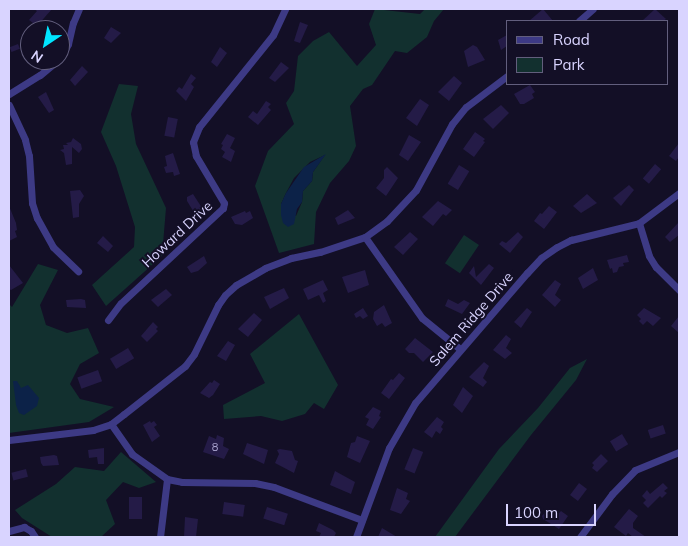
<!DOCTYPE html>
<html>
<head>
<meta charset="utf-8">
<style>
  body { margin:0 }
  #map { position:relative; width:688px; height:546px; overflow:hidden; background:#130f26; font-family:Mulish,sans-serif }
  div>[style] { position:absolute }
  .green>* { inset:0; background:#12302f; transform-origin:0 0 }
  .water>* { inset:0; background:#0c2248 }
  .building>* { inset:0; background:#241b47; transform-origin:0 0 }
  .street>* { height:7px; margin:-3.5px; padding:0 3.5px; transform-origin:3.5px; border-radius:3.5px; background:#3d3a85 }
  span { translate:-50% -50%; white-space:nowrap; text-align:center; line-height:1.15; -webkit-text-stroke:4px #130f26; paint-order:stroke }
  .number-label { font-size:11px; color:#aca6d1 }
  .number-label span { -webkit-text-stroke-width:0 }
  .street-label { font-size:14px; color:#d9d4ff }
  .frame { position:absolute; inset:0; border:10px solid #d9d4ff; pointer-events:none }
  .legend { position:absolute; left:506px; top:20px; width:162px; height:65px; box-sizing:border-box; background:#130f26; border:1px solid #625e7d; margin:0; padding:6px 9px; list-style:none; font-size:15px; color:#d9d4ff }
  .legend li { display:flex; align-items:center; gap:10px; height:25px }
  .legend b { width:25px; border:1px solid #625e7d }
  .north { position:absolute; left:20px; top:20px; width:50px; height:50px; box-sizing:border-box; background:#130f26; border:1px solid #625e7d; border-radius:50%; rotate:214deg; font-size:14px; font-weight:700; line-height:20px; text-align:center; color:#d9d4ff }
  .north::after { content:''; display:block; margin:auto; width:18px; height:22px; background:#00e5ff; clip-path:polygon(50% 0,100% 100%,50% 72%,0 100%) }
  .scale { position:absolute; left:506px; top:504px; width:90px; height:22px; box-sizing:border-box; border:2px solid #d9d4ff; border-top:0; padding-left:6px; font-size:15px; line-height:18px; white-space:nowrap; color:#d9d4ff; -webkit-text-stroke:4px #130f26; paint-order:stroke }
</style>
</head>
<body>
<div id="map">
  <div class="green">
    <i style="clip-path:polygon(evenodd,375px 9px,420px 14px,425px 9px,444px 9px,434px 21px,427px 37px,407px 53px,395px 51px,372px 85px,363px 89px,350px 106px,356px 146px,349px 161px,330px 183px,316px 212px,314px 244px,279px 253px,255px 186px,268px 151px,294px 124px,286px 103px,294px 91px,298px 56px,313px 41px,329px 32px,357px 66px,376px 45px,369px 24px,375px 9px,325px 155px,313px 172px,312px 181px,303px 191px,302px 202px,296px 216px,281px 204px,286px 193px,294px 178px,310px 162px,325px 155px)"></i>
    <i style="clip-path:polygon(119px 84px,138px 86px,131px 114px,136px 144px,166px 208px,162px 256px,106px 306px,92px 285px,134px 247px,135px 227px,116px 166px,101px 132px)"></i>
    <i style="left:464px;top:235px;width:18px;height:34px;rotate:34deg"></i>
    <i style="clip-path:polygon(38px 264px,58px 270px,40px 305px,46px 325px,67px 333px,88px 328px,99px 353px,80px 364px,70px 384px,80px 399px,114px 407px,89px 422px,9px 433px,9px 304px,12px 307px)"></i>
    <i style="clip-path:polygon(299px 314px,338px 385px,324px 409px,314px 403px,305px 414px,282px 421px,261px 416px,224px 419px,223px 405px,265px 383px,250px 354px)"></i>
    <i style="clip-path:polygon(587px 359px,576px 380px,531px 435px,455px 537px,435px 537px,499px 449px,538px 408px,570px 368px)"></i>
    <i style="clip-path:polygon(121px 452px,156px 482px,139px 488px,123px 482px,106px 500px,115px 524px,101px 537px,52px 537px,22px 518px,15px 510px,56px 484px,75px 467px,104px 471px)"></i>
  </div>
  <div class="water">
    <i style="clip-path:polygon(326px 154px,313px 172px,312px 181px,303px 191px,302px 202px,297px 209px,294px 224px,288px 227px,283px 223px,281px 215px,281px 204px,286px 193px,304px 167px)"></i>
    <i style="clip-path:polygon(13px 381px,17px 381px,21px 388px,28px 385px,39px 398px,37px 406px,24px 415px,19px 413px,16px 405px)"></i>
  </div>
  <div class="building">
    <i style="clip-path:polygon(34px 9px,52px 9px,37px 26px,29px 20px,37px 11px)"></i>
    <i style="clip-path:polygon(543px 9px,553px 21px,529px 21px)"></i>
    <i style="clip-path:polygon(655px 9px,666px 19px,663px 21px,642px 21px)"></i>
    <i style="clip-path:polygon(300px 22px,308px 25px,300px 43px,294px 41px)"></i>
    <i style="clip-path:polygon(111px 27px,121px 33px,111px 43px,104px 38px)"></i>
    <i style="clip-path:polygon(507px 35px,507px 46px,501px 50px,498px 40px)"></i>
    <i style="left:18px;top:44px;width:5px;height:9px;rotate:68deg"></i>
    <i style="clip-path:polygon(473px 45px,477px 47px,485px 60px,468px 67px,464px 51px)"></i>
    <i style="clip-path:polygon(220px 47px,227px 53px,217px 67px,211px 62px)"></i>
    <i style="clip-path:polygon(281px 62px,289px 68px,275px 82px,269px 78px)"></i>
    <i style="clip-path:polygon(82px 66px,88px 72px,75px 86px,70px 80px)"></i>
    <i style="clip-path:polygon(191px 74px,196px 78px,191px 84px,194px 87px,186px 101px,176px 91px,179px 87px,182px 89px)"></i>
    <i style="clip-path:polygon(454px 76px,462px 83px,449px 101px,438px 92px)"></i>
    <i style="clip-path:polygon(530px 85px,535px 92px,532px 94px,534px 98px,524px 104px,520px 104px,514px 94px)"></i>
    <i style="clip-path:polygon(46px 92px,54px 110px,49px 113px,38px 97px)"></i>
    <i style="clip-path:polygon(420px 99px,429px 105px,417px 126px,406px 118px)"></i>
    <i style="clip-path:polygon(266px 101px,271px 104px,268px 107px,271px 110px,258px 125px,248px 117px,253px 111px,257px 114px)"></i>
    <i style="clip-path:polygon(501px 105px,509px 113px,493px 129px,483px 119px)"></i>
    <i style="left:168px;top:117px;width:10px;height:19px;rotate:11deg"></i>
    <i style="clip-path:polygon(475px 132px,485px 139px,483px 141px,485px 142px,474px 157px,463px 149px)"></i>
    <i style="clip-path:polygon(227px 134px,235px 138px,230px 148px,235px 151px,231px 162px,222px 157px,225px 152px,221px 149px,223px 145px,221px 144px)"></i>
    <i style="clip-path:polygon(409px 135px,421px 142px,408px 161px,399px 155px)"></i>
    <i style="clip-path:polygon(73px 138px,81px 144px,82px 149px,79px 153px,72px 147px,72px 164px,66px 165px,64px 153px,60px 150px,64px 149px,63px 145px,68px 145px,66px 143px,71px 142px)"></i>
    <i style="clip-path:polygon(679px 143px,679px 157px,676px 161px,669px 156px)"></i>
    <i style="clip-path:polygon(173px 153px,180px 174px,174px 176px,173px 172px,166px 173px,164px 167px,167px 166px,165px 156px)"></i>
    <i style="left:655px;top:164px;width:8px;height:19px;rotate:40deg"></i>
    <i style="left:459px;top:165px;width:12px;height:22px;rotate:31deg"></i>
    <i style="clip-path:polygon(387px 167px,398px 178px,386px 196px,376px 188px,384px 178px,384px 170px)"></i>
    <i style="clip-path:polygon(629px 185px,634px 190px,621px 206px,613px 198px)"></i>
    <i style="clip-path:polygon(80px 190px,84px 196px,79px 204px,79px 217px,73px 218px,70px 191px)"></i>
    <i style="clip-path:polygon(193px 194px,204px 211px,198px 214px,195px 214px,187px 201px,187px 197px)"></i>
    <i style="clip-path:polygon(587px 194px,597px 203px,581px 213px,573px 206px)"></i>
    <i style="clip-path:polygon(438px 201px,452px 210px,446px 216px,443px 214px,433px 226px,422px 217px)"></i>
    <i style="clip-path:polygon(9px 206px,16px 223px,17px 230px,15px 231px,17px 237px,9px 241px)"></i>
    <i style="clip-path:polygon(549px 206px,557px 212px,544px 229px,534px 221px,540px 213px,542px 214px)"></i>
    <i style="clip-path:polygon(348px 210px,355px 218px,338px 225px,335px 218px)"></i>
    <i style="clip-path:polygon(245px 211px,246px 213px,250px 211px,253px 218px,242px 225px,235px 224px,231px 217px)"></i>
    <i style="clip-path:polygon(679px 222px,679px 235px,670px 242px,665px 237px)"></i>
    <i style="clip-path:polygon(410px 232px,418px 239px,403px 255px,394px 247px)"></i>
    <i style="clip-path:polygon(518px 232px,523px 237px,510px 253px,499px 244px,502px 241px,506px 243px)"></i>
    <i style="clip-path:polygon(103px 236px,113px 246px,108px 252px,97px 243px)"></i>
    <i style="clip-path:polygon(627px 255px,629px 262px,623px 263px,624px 266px,619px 267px,617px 272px,613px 273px,612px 268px,610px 269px,607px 260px)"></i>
    <i style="clip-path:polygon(204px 256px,207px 263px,198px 271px,191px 273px,187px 267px)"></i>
    <i style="clip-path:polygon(489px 264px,494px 268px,481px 285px,469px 273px,474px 266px,476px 277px)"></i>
    <i style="clip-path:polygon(9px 265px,23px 283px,11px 290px,9px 289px)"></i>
    <i style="clip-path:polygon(593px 268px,598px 280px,583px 289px,578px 278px)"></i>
    <i style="clip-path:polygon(365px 270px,369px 285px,348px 293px,342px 277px)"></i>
    <i style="clip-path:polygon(323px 280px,328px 290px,323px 293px,326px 301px,323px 303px,319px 295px,308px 300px,303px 289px)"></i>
    <i style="clip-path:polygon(555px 280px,561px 284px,555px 295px,561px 300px,555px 307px,542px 295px)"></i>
    <i style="clip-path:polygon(284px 288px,289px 298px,270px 309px,264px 297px)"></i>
    <i style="clip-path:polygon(166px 289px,172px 295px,158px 307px,151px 300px)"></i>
    <i style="clip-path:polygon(81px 299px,85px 300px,86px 308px,67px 307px,66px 300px)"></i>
    <i style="clip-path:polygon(448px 299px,458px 304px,464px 300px,470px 303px,462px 314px,445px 306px)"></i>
    <i style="clip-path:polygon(384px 305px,392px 323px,385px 327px,382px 323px,377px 326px,373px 319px,374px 312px)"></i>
    <i style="clip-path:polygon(363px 308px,368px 316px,363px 319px,360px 316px,356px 318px,354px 314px)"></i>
    <i style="clip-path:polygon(527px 308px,532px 312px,521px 328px,514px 322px)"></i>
    <i style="clip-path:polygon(644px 308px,661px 318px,653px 326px,647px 321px,643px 325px,639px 321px,641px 319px,637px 315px)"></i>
    <i style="clip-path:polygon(254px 313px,262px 320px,248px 337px,238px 329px)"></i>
    <i style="clip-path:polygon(679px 316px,679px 333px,671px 326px)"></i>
    <i style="clip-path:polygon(153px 322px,158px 327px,156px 329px,158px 331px,147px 342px,141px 336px)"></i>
    <i style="clip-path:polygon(506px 335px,511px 339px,506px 348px,512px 353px,505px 359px,493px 350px)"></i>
    <i style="clip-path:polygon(415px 338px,433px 352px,423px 362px,414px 353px,409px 353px,405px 349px)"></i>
    <i style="clip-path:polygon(228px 341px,235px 345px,226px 361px,217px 356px)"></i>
    <i style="left:128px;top:348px;width:12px;height:21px;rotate:59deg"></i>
    <i style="clip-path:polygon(484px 362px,489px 366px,483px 378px,487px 382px,483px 387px,469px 377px)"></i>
    <i style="left:98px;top:370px;width:12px;height:22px;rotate:70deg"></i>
    <i style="clip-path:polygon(399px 373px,405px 378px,389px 399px,381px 393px,391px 379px,393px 380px)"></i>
    <i style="clip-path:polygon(214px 380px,220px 384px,213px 395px,209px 398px,200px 393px,210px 382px,212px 383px)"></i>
    <i style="clip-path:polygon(463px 387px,473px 396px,462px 413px,453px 405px)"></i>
    <i style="clip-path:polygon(373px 407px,381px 411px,379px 416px,381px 417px,373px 429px,366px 425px,369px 419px,365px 417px)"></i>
    <i style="clip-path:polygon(437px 417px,444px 422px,441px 427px,443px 429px,440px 434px,436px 431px,432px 438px,424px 432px)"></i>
    <i style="clip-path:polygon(150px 421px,151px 423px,154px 421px,157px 425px,154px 427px,160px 436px,152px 442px,143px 425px)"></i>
    <i style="left:663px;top:425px;width:9px;height:16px;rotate:72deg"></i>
    <i style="left:622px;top:434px;width:12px;height:14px;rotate:59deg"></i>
    <i style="clip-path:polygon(217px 435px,224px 438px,223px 446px,229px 449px,224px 459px,203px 452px,209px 436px,216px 439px)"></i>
    <i style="clip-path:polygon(357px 436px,370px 441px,360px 463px,347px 457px,351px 443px,355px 442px)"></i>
    <i style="clip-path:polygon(247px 443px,268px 450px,264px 464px,243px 454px)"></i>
    <i style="clip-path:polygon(104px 448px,104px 464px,98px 464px,97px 457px,89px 458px,88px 450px)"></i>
    <i style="left:413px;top:448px;width:11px;height:23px;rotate:22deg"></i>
    <i style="clip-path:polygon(280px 449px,292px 451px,295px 460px,298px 461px,294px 473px,275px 463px,279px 454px,277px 450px)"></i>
    <i style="clip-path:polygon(601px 454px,608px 461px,597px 472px,592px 468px,594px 465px,592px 463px)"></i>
    <i style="clip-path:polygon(54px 455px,57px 456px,59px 465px,43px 466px,41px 463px,40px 457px)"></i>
    <i style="left:26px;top:469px;width:8px;height:15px;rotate:76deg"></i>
    <i style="clip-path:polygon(335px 471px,355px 482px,351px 494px,330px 485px)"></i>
    <i style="left:579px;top:483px;width:10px;height:15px;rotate:37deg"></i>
    <i style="clip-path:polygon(663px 483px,668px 488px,664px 491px,667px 493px,662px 498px,660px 496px,648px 508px,643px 503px,646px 500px,642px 496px,647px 490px,650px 494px)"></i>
    <i style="clip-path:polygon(397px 488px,408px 493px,406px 499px,410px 501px,401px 514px,390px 510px)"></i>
    <i style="left:142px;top:497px;width:22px;height:13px;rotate:90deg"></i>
    <i style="left:224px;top:502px;width:21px;height:12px;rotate:8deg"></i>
    <i style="left:267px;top:507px;width:22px;height:12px;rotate:18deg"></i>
    <i style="clip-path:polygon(629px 509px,638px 516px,633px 523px,633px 528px,646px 537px,633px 537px,628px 533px,626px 536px,614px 527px)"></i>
    <i style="clip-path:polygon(547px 510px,558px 514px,561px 511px,568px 516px,559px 529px,543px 519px,542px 516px)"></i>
    <i style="clip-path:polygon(185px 517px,198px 519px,196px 537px,184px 537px)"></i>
    <i style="clip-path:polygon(319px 523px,333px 530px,336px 533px,334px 537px,319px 537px,321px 533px,316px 531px)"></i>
    <i style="clip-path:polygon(382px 528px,397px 537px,378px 537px)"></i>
  </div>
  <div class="street">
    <i style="left:579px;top:21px;width:18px;rotate:-41deg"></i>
    <i style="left:60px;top:58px;width:16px;rotate:-60deg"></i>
    <i style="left:68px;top:44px;width:22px;rotate:-77deg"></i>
    <i style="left:73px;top:23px;width:15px;rotate:-67deg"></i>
    <i style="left:9px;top:94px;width:36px;rotate:-32deg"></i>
    <i style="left:40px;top:75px;width:23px;rotate:-40deg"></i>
    <i style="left:9px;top:105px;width:38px;rotate:65deg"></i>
    <i style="left:25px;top:140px;width:16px;rotate:76deg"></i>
    <i style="left:29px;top:156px;width:47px;rotate:86.3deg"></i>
    <i style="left:32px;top:203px;width:16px;rotate:72deg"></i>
    <i style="left:37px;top:218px;width:33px;rotate:61deg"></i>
    <i style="left:53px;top:247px;width:35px;rotate:44deg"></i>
    <i style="left:639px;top:223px;width:34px;rotate:73deg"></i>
    <i style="left:649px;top:256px;width:13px;rotate:58deg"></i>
    <i style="left:656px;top:267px;width:33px;rotate:45deg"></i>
    <i style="left:365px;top:237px;width:99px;rotate:54.9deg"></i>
    <i style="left:422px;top:318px;width:49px;rotate:39.2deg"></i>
    <i style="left:108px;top:320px;width:21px;rotate:-53deg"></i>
    <i style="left:121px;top:303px;width:139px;rotate:-43deg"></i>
    <i style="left:223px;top:208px;width:5px;rotate:-79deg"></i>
    <i style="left:224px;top:203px;width:55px;rotate:-120.8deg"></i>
    <i style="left:196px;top:156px;width:14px;rotate:-102deg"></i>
    <i style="left:193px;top:142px;width:16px;rotate:-68deg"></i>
    <i style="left:199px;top:127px;width:118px;rotate:-51.2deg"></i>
    <i style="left:273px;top:35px;width:29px;rotate:-65deg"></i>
    <i style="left:111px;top:424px;width:37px;rotate:55deg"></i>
    <i style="left:132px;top:454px;width:43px;rotate:35.5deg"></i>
    <i style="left:167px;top:479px;width:15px;rotate:11deg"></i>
    <i style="left:182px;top:482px;width:73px;rotate:0.8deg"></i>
    <i style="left:255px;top:483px;width:19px;rotate:12deg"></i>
    <i style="left:274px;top:487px;width:94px;rotate:20.6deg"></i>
    <i style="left:9px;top:440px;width:85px;rotate:-6.8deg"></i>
    <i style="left:93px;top:430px;width:19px;rotate:-18deg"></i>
    <i style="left:111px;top:424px;width:16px;rotate:-38deg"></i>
    <i style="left:124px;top:414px;width:78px;rotate:-38.2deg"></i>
    <i style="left:185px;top:366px;width:15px;rotate:-53deg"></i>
    <i style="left:194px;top:354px;width:55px;rotate:-63.9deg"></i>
    <i style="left:218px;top:305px;width:12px;rotate:-55deg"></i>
    <i style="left:225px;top:295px;width:15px;rotate:-42deg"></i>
    <i style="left:236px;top:285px;width:34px;rotate:-30deg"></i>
    <i style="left:265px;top:268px;width:28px;rotate:-21deg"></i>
    <i style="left:291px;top:258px;width:30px;rotate:-12deg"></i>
    <i style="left:320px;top:252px;width:47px;rotate:-18.4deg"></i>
    <i style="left:365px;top:237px;width:27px;rotate:-36deg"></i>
    <i style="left:387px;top:221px;width:42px;rotate:-46.9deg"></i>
    <i style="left:416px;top:190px;width:75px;rotate:-61.4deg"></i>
    <i style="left:452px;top:124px;width:22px;rotate:-51deg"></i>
    <i style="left:466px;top:107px;width:51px;rotate:-37.1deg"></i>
    <i style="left:9px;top:531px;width:16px;rotate:-15deg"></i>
    <i style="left:24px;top:527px;width:8px;rotate:30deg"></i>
    <i style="left:31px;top:531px;width:7px;rotate:56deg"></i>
    <i style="left:160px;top:537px;width:58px;rotate:-83.1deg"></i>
    <i style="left:356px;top:537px;width:95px;rotate:-69.7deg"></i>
    <i style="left:389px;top:448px;width:52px;rotate:-60deg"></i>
    <i style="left:415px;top:403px;width:172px;rotate:-49.3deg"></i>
    <i style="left:527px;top:273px;width:21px;rotate:-47deg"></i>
    <i style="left:541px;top:258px;width:19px;rotate:-35deg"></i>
    <i style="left:557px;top:247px;width:16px;rotate:-27deg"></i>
    <i style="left:571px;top:240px;width:70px;rotate:-14deg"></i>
    <i style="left:639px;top:223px;width:50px;rotate:-36.9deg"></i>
    <i style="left:580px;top:537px;width:54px;rotate:-53.3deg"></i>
    <i style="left:612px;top:494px;width:33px;rotate:-46deg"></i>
    <i style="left:635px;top:470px;width:48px;rotate:-22.2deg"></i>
  </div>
  <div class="number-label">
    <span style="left:215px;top:447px">8</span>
  </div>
  <div class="street-label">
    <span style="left:177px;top:234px;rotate:-43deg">Howard Drive</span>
    <span style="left:471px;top:319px;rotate:-49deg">Salem Ridge Drive</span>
  </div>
  <div class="frame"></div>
  <ul class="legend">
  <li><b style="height:6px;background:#3d3a85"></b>Road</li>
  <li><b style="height:14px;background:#12302f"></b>Park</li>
  </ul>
  <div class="north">N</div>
  <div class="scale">100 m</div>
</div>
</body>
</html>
